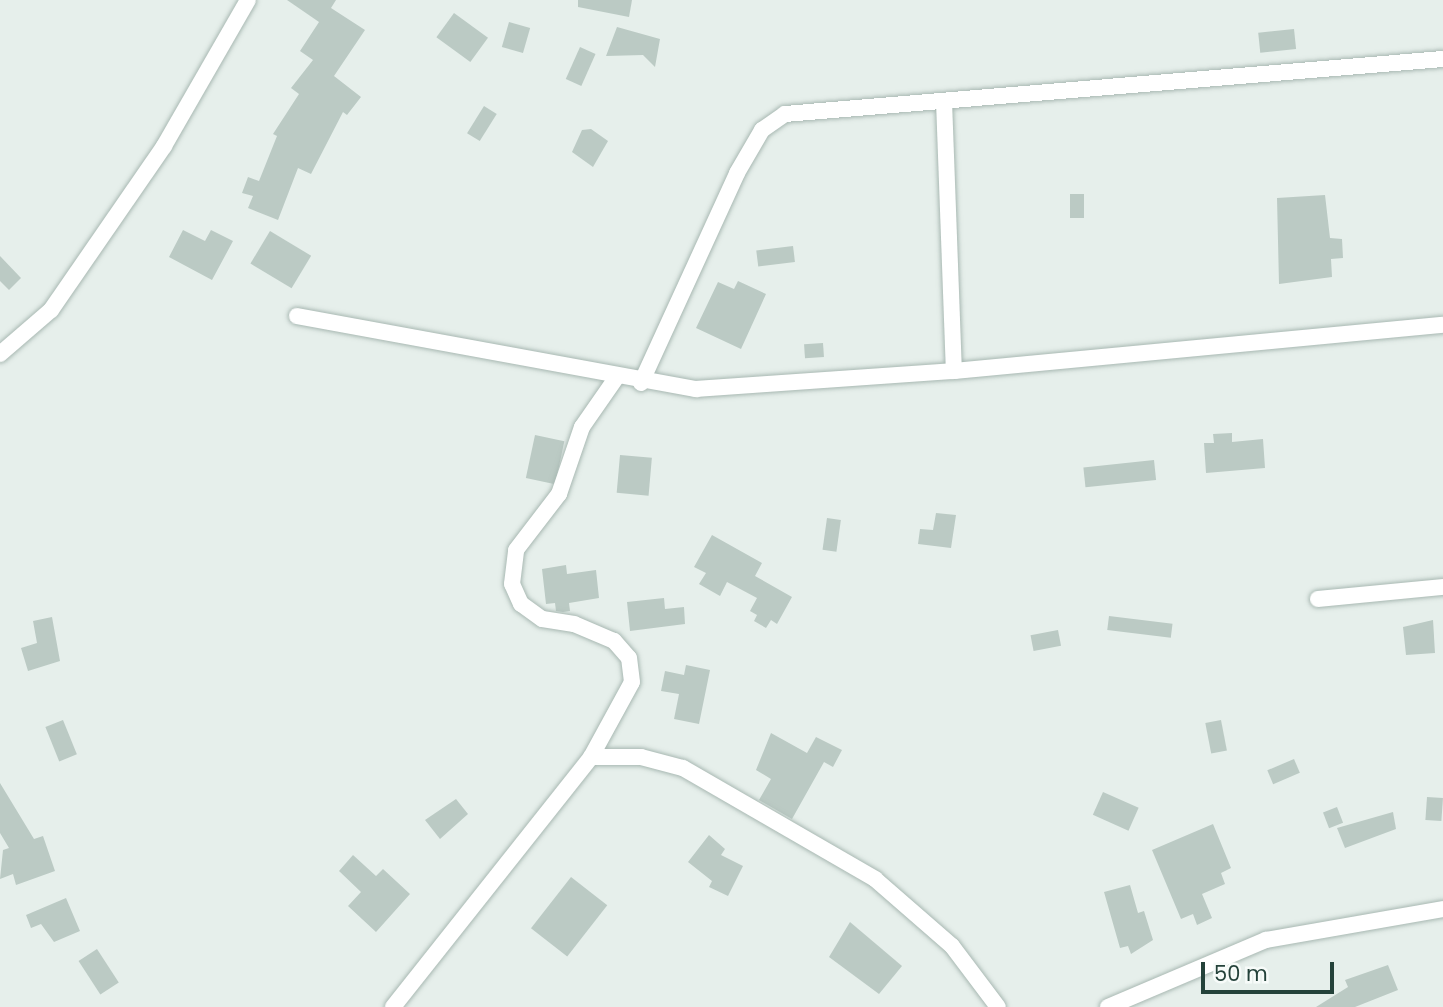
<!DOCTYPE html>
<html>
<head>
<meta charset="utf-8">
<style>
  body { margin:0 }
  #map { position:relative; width:1443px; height:1007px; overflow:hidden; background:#e6efeb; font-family:Poppins,sans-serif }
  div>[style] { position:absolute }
  .building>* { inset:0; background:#bbcac4; transform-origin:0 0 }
  .roads { filter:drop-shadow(0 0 2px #a8b8b2) drop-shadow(0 0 2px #a8b8b2) }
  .minor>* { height:16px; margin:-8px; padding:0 8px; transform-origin:8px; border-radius:8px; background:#fff }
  span { translate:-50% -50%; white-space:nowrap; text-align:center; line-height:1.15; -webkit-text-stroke:7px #f7fbf9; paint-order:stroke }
  .scale { position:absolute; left:1201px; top:962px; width:133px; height:32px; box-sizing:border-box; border:4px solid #24423a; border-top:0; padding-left:9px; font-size:21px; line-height:24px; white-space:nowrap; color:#24423a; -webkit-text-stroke:5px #f7fbf9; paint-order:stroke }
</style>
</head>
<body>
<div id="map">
  <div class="building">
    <i style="clip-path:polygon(287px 0,336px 0,331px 8px,365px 30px,334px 76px,361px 97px,347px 115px,343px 112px,311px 174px,298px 168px,278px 220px,248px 208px,253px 196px,242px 193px,248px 177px,259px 181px,277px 136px,273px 134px,299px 94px,291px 88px,313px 60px,300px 51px,319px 22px)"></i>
    <i style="clip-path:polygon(578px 0,632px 0,629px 17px,578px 7px)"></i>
    <i style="left:454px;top:13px;width:42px;height:30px;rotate:36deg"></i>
    <i style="left:509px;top:22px;width:22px;height:26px;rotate:16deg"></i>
    <i style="clip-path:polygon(617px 27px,660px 39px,655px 67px,643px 55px,606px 56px)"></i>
    <i style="left:1294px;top:29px;width:20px;height:36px;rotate:84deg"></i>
    <i style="left:580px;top:47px;width:17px;height:35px;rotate:24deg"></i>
    <i style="left:484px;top:106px;width:15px;height:32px;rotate:32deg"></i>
    <i style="clip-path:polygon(591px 129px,608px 141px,593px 167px,572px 152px,582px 130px)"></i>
    <i style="left:1070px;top:194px;width:14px;height:24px"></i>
    <i style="clip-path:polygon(1325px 195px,1330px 238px,1342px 239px,1343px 258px,1331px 259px,1332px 277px,1279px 284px,1277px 198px)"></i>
    <i style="clip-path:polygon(183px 230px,205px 241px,211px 230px,233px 241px,212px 280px,169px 257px)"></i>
    <i style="left:270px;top:231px;width:48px;height:38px;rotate:31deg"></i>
    <i style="left:793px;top:246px;width:16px;height:37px;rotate:83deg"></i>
    <i style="clip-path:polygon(0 256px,21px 278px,9px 290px,0 281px)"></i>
    <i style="clip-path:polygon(738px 281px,766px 294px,741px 349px,696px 328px,718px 282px,734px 289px)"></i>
    <i style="left:823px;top:343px;width:14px;height:19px;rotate:86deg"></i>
    <i style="clip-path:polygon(1232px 433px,1232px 442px,1263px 439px,1265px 468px,1206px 473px,1204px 443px,1214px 443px,1213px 434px)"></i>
    <i style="left:535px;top:435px;width:30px;height:44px;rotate:12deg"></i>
    <i style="left:620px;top:455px;width:32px;height:38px;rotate:5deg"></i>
    <i style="left:1154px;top:460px;width:20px;height:71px;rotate:84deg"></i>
    <i style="clip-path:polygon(936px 513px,956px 515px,951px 548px,918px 544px,920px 529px,933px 530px)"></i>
    <i style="left:827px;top:518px;width:14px;height:32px;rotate:8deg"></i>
    <i style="clip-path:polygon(712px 535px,762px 563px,755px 576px,792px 597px,777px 624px,771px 620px,766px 628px,754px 621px,757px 615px,750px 611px,757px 598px,727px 582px,720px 596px,699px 584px,706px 573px,694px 567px)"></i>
    <i style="clip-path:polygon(566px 565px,567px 574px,596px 570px,599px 598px,569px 603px,570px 611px,563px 612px,556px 611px,555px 603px,546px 604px,542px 569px)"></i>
    <i style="clip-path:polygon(664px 598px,665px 609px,684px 607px,685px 624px,630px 631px,627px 602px)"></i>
    <i style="left:1109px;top:616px;width:64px;height:14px;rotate:7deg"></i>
    <i style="clip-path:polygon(52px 617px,60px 661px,28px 671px,21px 648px,37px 643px,33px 621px)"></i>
    <i style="clip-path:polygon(1433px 620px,1435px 653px,1406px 655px,1403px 627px)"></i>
    <i style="left:1058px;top:630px;width:16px;height:28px;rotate:79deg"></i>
    <i style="clip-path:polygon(686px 665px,710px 670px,699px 724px,674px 719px,679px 694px,661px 691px,665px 671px,684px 675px)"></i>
    <i style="left:63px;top:720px;width:37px;height:19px;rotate:68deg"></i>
    <i style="left:1221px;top:720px;width:31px;height:16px;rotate:79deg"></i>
    <i style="clip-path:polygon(771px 733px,807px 753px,816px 737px,842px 750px,833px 767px,824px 762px,792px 819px,759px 800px,771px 779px,756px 770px)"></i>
    <i style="left:1294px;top:759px;width:15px;height:29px;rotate:67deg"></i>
    <i style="clip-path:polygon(0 783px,34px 839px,43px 836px,55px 871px,16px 885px,13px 874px,0 879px,3px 850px,9px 848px,0 833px)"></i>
    <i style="left:1103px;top:792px;width:39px;height:25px;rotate:24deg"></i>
    <i style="left:1427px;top:797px;width:16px;height:23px;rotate:4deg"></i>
    <i style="clip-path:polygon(456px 799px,468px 814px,440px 839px,425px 820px)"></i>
    <i style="left:1337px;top:807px;width:17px;height:15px;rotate:69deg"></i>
    <i style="clip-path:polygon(1393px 812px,1396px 829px,1345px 848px,1337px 828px)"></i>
    <i style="clip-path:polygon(1213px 824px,1231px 868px,1221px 873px,1225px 884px,1202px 894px,1212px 918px,1197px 925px,1193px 914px,1181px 919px,1152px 850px)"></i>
    <i style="clip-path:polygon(709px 835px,725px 849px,721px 855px,743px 866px,728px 896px,709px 887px,712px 881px,688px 862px)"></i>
    <i style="clip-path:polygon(353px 855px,376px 876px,383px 869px,410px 894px,376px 932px,348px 906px,361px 892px,339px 871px)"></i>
    <i style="left:571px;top:877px;width:46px;height:65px;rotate:38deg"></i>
    <i style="clip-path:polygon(1130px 885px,1138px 913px,1144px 911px,1153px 940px,1131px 954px,1128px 946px,1120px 948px,1104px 892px)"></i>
    <i style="clip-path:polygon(66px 898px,80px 931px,54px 942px,41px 924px,31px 928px,26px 915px)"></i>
    <i style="clip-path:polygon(850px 922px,902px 966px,879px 994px,829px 957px)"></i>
    <i style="left:97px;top:949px;width:40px;height:22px;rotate:57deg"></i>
    <i style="clip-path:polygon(1388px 965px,1398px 990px,1355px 1007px,1316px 1007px,1348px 987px,1345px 980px)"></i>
  </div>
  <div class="roads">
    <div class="minor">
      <i style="left:944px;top:101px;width:270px;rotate:87.9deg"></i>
      <i style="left:297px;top:316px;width:406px;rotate:10.4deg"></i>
      <i style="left:696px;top:389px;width:259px;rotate:-4deg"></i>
      <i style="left:954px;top:371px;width:491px;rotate:-5.4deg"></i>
      <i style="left:0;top:354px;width:67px;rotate:-40.8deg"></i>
      <i style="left:51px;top:310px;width:199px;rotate:-55.4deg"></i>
      <i style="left:164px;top:146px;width:168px;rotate:-60.1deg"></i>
      <i style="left:641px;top:383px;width:231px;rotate:-65.4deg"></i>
      <i style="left:737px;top:173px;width:50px;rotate:-59.8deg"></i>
      <i style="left:762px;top:130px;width:28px;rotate:-35deg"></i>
      <i style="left:785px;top:114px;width:660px;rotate:-4.78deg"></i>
      <i style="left:1318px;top:599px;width:126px;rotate:-5.5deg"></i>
      <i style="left:591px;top:757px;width:50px"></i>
      <i style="left:641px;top:757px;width:43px;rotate:14.7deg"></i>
      <i style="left:683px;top:768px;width:222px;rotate:30deg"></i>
      <i style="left:875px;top:879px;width:102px;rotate:41deg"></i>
      <i style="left:952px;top:946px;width:76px;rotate:53deg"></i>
      <i style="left:393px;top:1007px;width:319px;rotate:-51.6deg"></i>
      <i style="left:591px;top:757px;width:85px;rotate:-61.3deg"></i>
      <i style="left:632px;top:682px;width:24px;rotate:-97deg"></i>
      <i style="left:629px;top:658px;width:23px;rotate:-131deg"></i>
      <i style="left:614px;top:641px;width:43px;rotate:-157deg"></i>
      <i style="left:574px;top:624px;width:32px;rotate:-171deg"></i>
      <i style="left:542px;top:619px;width:26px;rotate:-144deg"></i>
      <i style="left:521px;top:604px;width:22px;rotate:-114deg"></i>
      <i style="left:512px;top:584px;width:34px;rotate:-83deg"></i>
      <i style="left:516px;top:550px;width:71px;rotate:-52.5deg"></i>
      <i style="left:559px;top:494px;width:71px;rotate:-71.1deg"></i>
      <i style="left:582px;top:427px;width:60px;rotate:-55.2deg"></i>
      <i style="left:1108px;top:1007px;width:172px;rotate:-23deg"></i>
      <i style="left:1266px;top:940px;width:180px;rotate:-9.9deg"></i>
    </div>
  </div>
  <div class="scale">50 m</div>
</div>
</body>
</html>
